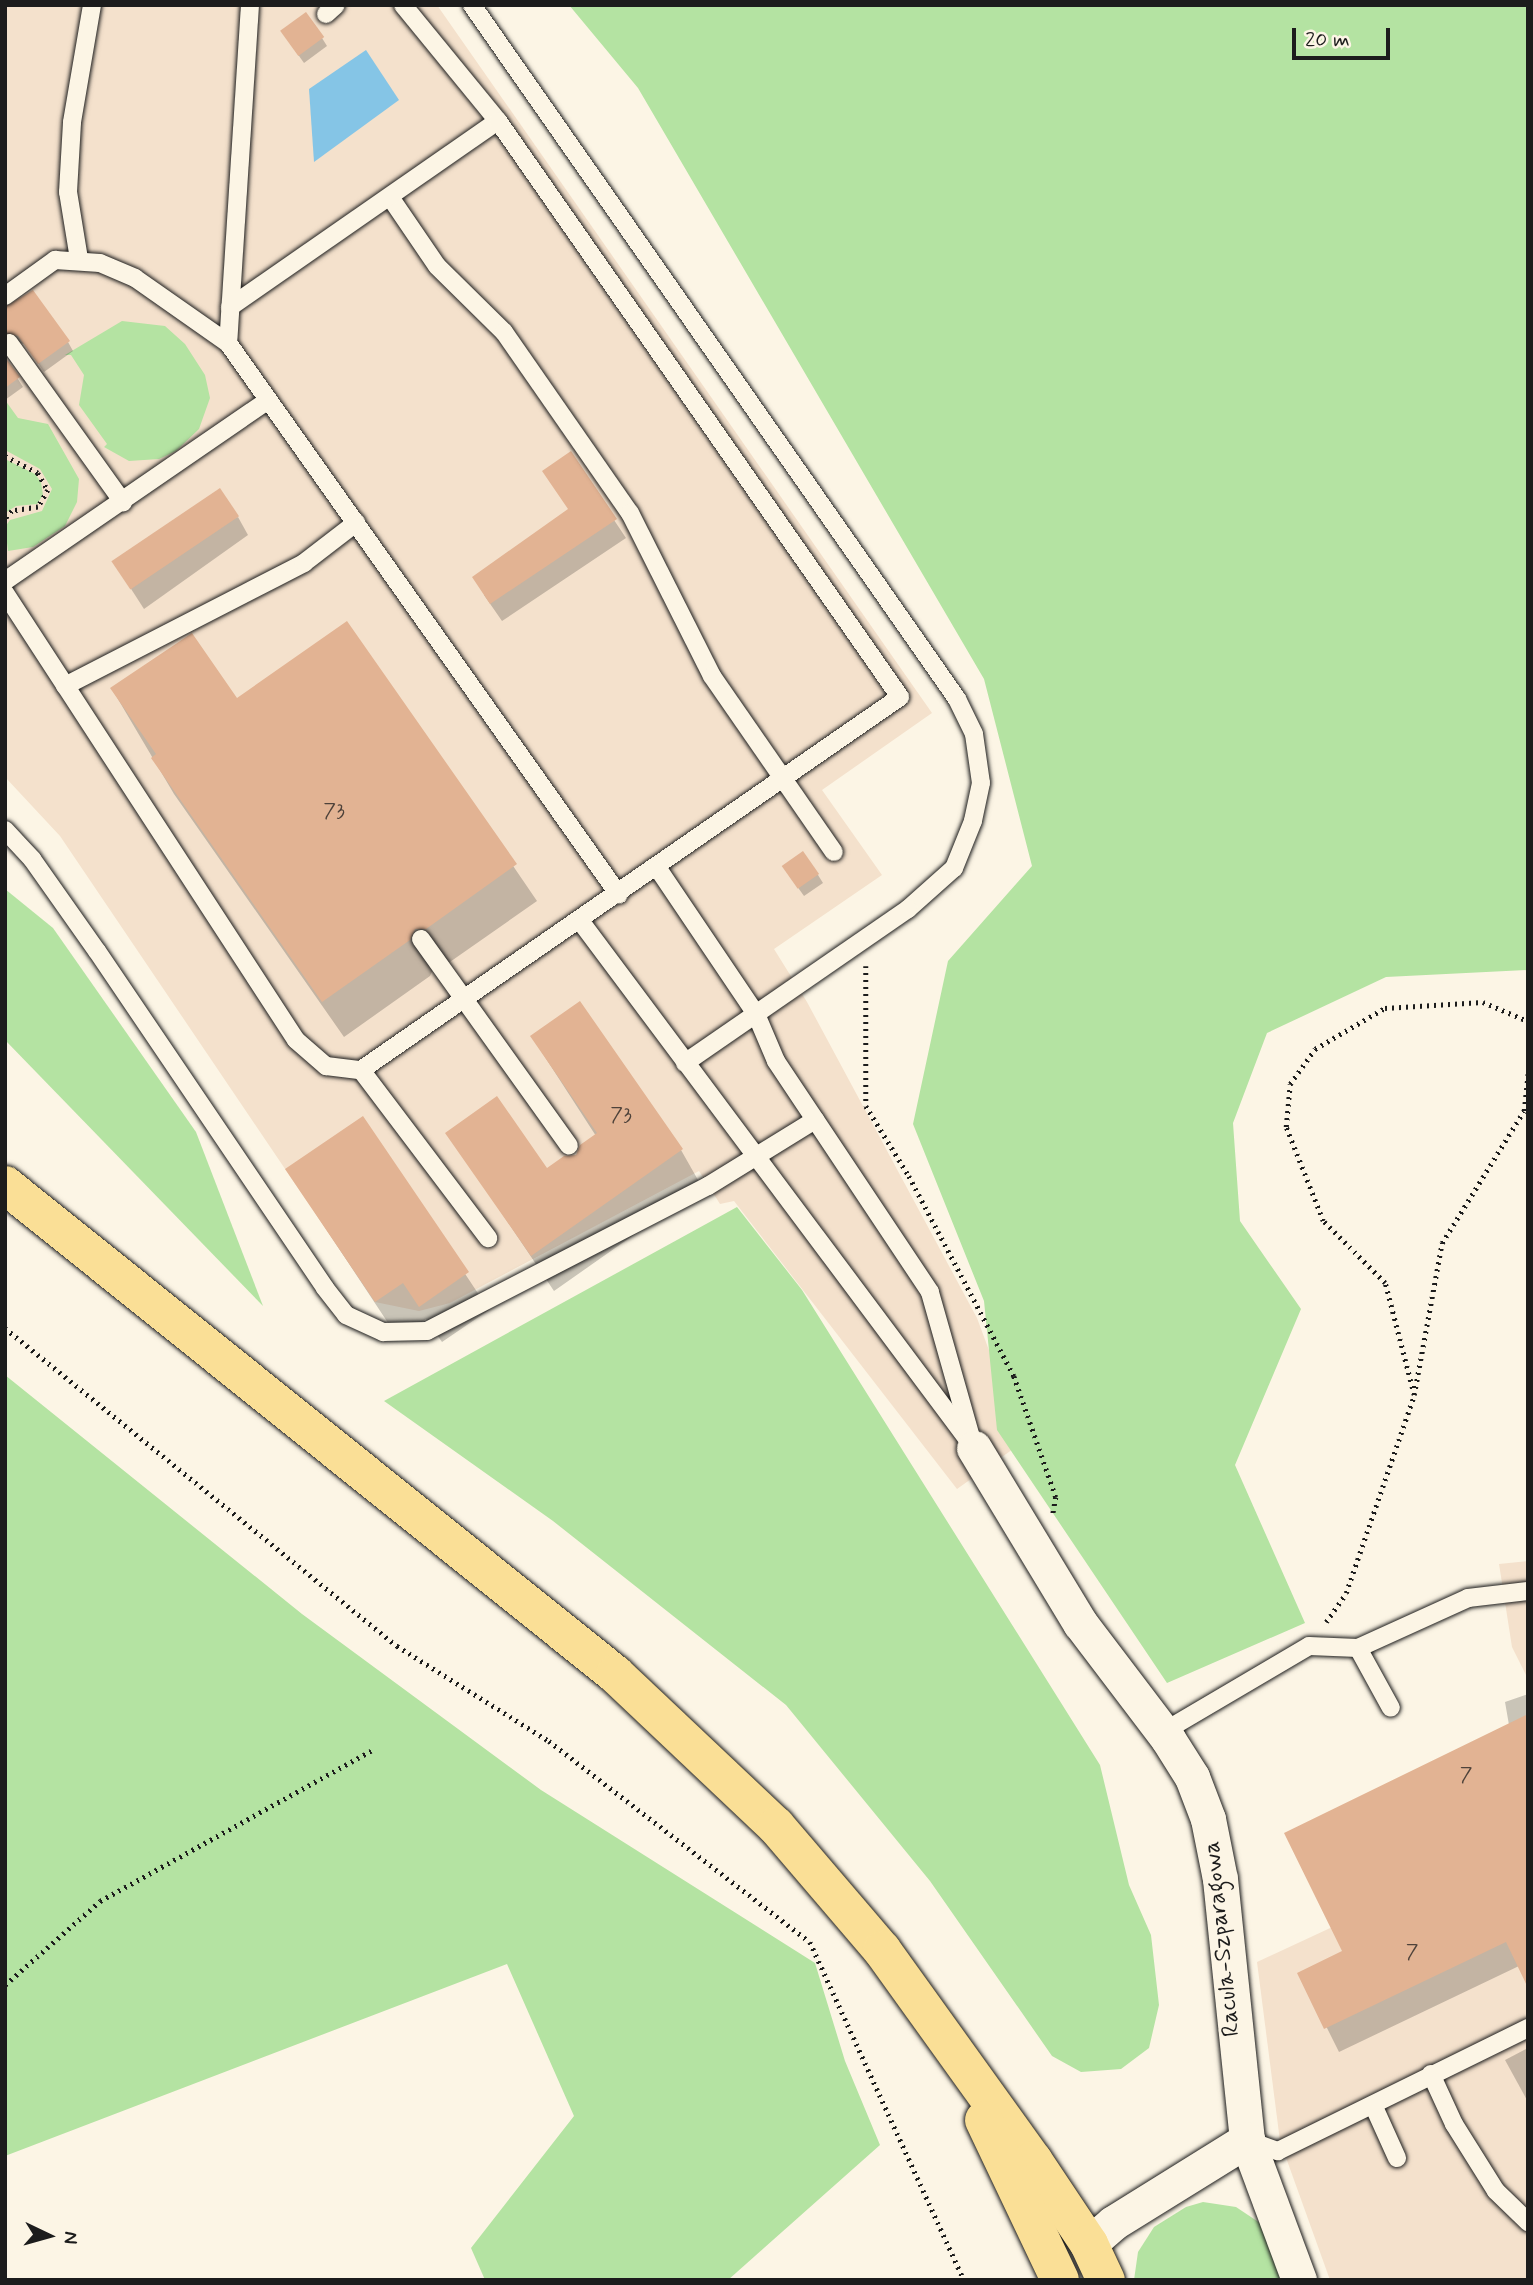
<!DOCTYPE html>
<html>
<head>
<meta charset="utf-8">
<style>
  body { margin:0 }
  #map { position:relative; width:1533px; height:2285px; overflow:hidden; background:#fcf5e5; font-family:Mynerve,sans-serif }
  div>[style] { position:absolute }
  .built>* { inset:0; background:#f4e1cc }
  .green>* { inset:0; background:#b4e3a2 }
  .water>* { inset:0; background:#85c5e6 }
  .shadow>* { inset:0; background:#0003 }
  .building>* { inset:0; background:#e2b393; transform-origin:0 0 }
  .path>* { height:4.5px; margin-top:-2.25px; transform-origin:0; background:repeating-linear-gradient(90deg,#1c1c1c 0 2px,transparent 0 7px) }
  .roads { filter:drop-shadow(0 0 2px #1c1c1c) drop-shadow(0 0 2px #1c1c1c) }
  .service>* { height:18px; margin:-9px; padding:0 9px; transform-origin:9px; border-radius:9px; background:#fcf5e5 }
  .minor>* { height:35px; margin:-17.5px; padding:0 17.5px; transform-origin:17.5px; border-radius:17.5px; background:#fcf5e5 }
  .primary>* { height:38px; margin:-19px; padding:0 19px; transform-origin:19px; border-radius:19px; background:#fadf96 }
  span { translate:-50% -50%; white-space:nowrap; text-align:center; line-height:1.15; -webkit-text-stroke:5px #fcf5e5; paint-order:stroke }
  .number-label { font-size:21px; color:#4e423a }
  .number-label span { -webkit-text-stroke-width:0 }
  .street-label { font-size:24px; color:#1c1c1c }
  .frame { position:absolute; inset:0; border:7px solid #1c1c1c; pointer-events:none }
  .north { position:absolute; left:14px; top:2201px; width:70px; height:70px; -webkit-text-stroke:5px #fcf5e5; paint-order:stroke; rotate:95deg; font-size:19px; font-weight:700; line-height:28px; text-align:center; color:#1c1c1c }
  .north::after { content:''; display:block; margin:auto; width:24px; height:32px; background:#1c1c1c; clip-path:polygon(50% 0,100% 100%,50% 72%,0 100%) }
  .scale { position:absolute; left:1292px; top:28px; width:98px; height:32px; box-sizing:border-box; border:4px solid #1c1c1c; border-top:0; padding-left:9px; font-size:21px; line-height:24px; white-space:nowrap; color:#1c1c1c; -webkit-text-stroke:5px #fcf5e5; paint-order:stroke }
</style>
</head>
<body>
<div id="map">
  <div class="built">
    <i style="clip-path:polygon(5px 5px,437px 5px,932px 713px,822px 790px,882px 875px,774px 949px,807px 1002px,977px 1318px,1023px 1442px,957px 1489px,734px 1201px,720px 1204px,699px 1171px,450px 1303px,419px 1311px,375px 1302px,60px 836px,5px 777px)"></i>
    <i style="clip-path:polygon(1528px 1561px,1528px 1679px,1512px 1647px,1499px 1564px)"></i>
    <i style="clip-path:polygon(1528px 1836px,1528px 2280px,1330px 2280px,1280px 2141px,1257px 1962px)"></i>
  </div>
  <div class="green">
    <i style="clip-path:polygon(569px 5px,1528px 5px,1528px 970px,1386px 977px,1267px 1033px,1233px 1123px,1240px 1221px,1301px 1309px,1235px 1465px,1305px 1623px,1167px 1683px,997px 1430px,984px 1301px,913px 1124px,948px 961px,1032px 866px,984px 679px,638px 88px)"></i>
    <i style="clip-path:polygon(122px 321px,165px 326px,185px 344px,205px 375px,210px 398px,199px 429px,176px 451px,159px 459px,129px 461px,104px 447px,107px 444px,79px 405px,84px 375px,71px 355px,65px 355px)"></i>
    <i style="clip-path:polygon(5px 400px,18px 418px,48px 424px,79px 479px,77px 502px,65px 526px,33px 547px,8px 551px,5px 527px,10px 520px,42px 511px,52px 489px,40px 469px,5px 450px)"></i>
    <i style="clip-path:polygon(5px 459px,35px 474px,41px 482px,43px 495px,37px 504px,16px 506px,5px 513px)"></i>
    <i style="clip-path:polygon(5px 889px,53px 928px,196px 1132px,263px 1306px,5px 1040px)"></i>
    <i style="clip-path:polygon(737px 1207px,802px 1290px,1100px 1765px,1129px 1885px,1151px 1935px,1159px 2005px,1149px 2048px,1121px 2069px,1081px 2072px,1052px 2056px,930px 1881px,786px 1705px,553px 1521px,384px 1401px)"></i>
    <i style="clip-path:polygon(5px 1375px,302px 1614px,541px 1790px,815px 1963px,845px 2061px,880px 2145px,728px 2280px,485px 2280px,471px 2248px,574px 2116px,507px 1964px,5px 2156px)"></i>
    <i style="clip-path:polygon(1203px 2202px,1236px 2207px,1260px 2223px,1289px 2280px,1134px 2280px,1138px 2252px,1154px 2227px,1186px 2207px)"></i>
  </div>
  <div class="water">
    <i style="clip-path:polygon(366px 50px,399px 100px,314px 162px,309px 89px)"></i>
  </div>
  <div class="shadow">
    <i style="clip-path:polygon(322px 38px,327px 46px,304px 63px,287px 39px)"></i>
    <i style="clip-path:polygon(5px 308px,68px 342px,73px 351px,44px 372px,25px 344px,8px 342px,5px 347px)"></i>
    <i style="clip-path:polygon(5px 359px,23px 387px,5px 400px)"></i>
    <i style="clip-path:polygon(570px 454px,626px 538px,502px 621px,484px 595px,570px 511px)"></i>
    <i style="clip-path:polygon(238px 517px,248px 535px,144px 609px,115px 564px)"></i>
    <i style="clip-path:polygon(347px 623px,537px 901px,447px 964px,435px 965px,430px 976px,344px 1037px,174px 794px,112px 689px,236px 700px)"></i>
    <i style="clip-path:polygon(789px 875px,818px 875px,823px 883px,804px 896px)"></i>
    <i style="clip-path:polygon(532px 1037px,681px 1150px,702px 1187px,554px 1291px,448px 1133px,547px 1171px,576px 1157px,596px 1136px)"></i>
    <i style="clip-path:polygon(362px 1118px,489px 1310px,442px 1342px,426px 1319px,398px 1338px,287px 1170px)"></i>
    <i style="clip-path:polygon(1528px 1694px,1528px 1981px,1519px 1966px,1339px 2052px,1300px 1974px,1344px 1952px,1509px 1725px,1505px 1702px)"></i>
    <i style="clip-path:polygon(1528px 2048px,1528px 2102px,1505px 2060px)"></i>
  </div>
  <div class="building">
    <i style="left:306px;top:12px;width:31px;height:32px;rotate:54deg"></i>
    <i style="clip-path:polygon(33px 290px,70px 341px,38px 364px,18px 336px,5px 333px,5px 307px)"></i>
    <i style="clip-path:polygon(5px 357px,20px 377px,5px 388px)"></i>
    <i style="clip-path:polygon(571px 451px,617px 519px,490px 604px,472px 577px,568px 509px,542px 471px)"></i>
    <i style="left:220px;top:488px;width:34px;height:131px;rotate:56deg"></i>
    <i style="clip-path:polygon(347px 621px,517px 864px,426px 929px,415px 929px,410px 940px,322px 1002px,151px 758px,156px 754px,110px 688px,192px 633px,237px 698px)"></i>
    <i style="left:803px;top:851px;width:28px;height:26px;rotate:55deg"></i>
    <i style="clip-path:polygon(580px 1001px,683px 1149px,531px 1256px,445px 1133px,497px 1096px,547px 1168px,564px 1156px,576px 1155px,580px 1145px,597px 1133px,530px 1036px)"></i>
    <i style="clip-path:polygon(363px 1116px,469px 1272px,419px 1307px,403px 1283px,375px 1302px,285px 1169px)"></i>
    <i style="clip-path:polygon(1528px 1714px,1528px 1988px,1506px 1942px,1324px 2029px,1297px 1973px,1342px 1951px,1284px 1833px)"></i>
  </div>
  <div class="path">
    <i style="left:5px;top:456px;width:37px;rotate:27deg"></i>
    <i style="left:38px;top:473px;width:20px;rotate:60deg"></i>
    <i style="left:48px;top:490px;width:20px;rotate:120deg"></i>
    <i style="left:38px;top:507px;width:26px;rotate:171deg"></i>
    <i style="left:12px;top:511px;width:11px;rotate:131deg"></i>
    <i style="left:866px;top:966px;width:140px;rotate:90deg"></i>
    <i style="left:866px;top:1106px;width:82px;rotate:58.4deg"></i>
    <i style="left:909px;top:1176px;width:226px;rotate:62.3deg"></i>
    <i style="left:1014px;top:1376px;width:128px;rotate:70.9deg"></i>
    <i style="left:1056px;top:1497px;width:17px;rotate:100deg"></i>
    <i style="left:5px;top:1328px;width:505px;rotate:39.05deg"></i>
    <i style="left:397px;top:1646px;width:179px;rotate:32deg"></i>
    <i style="left:549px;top:1741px;width:329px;rotate:37.6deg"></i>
    <i style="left:810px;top:1942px;width:371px;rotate:65.5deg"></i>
    <i style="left:1414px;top:1395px;width:116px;rotate:-104.5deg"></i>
    <i style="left:1385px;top:1283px;width:88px;rotate:-135deg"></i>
    <i style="left:1323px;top:1221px;width:101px;rotate:-111.5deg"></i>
    <i style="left:1286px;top:1127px;width:43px;rotate:-84.7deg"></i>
    <i style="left:1290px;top:1084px;width:43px;rotate:-54.5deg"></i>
    <i style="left:1315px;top:1049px;width:81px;rotate:-30.4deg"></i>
    <i style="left:1385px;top:1008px;width:98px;rotate:-3.5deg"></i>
    <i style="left:1483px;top:1002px;width:49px;rotate:22.9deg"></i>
    <i style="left:1326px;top:1622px;width:35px;rotate:-55deg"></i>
    <i style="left:1346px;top:1593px;width:209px;rotate:-71deg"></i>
    <i style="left:1414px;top:1395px;width:155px;rotate:-79.6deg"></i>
    <i style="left:1442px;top:1243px;width:155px;rotate:-58.2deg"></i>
    <i style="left:1524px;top:1111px;width:38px;rotate:-84deg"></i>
    <i style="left:5px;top:1985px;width:127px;rotate:-41.5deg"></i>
    <i style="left:100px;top:1901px;width:310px;rotate:-29deg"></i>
  </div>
  <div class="roads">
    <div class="service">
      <i style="left:250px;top:5px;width:339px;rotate:93.7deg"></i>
      <i style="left:228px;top:343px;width:676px;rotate:54.69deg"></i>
      <i style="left:472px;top:5px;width:847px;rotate:55.05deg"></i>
      <i style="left:957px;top:699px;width:39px;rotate:64deg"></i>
      <i style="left:974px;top:734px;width:49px;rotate:81.9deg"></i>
      <i style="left:981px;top:783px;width:39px;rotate:102deg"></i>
      <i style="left:973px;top:821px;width:51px;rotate:112deg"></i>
      <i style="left:954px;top:868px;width:62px;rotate:138.3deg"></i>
      <i style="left:908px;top:909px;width:271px;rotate:145.4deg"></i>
      <i style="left:326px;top:14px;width:13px;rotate:-42deg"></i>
      <i style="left:390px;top:197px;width:83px;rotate:55.7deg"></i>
      <i style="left:437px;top:266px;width:94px;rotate:44.6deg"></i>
      <i style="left:504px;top:332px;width:221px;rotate:55.2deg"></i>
      <i style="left:630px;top:513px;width:182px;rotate:63.3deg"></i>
      <i style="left:712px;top:676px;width:214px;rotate:55.3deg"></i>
      <i style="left:79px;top:259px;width:68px;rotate:-99.3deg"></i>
      <i style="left:68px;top:192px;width:70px;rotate:-86.7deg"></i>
      <i style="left:72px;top:122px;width:119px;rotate:-80.3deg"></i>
      <i style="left:5px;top:296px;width:62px;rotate:-35.8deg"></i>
      <i style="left:55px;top:260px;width:45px;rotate:3.8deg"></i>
      <i style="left:100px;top:263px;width:38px;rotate:23deg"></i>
      <i style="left:135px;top:278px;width:113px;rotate:35deg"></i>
      <i style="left:230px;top:307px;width:326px;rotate:-34.8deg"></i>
      <i style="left:498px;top:121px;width:150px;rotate:-129.3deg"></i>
      <i style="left:9px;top:343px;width:196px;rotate:54.4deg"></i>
      <i style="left:5px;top:581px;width:319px;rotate:-34.5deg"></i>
      <i style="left:5px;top:593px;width:533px;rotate:56.94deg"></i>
      <i style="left:296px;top:1040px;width:40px;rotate:41deg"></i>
      <i style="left:326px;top:1066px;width:35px;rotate:7deg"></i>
      <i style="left:361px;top:1070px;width:655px;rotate:-34.68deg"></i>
      <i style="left:900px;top:697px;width:702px;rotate:-124.91deg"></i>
      <i style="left:65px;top:686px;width:269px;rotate:-27.2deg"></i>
      <i style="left:304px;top:563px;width:66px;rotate:-37.6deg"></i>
      <i style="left:5px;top:830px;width:40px;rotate:47deg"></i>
      <i style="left:32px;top:859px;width:113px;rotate:54.8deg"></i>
      <i style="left:97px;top:951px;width:407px;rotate:55.9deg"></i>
      <i style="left:325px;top:1288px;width:34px;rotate:52deg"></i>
      <i style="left:346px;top:1315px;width:41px;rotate:24.7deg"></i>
      <i style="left:383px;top:1332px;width:44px;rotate:-1.3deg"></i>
      <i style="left:427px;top:1331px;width:316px;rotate:-27.3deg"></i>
      <i style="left:708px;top:1186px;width:126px;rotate:-31.7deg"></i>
      <i style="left:581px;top:922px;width:657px;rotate:53.23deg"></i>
      <i style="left:974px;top:1448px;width:162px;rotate:-105.8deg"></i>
      <i style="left:930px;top:1292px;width:278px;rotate:-123.7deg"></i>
      <i style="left:776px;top:1061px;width:51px;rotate:-113.1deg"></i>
      <i style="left:756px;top:1014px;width:177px;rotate:-124deg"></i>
      <i style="left:421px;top:939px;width:254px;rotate:54.4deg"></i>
      <i style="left:361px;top:1070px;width:211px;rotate:52.9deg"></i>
      <i style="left:1358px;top:1648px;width:121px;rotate:-24.4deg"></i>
      <i style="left:1468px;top:1598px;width:60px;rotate:-6.7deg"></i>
      <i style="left:1163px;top:1732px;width:169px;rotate:-30.5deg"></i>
      <i style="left:1309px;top:1646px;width:49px;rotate:2.3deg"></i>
      <i style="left:1358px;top:1648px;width:68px;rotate:61.2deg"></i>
      <i style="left:1431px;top:2074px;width:55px;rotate:65.3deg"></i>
      <i style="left:1454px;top:2124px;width:79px;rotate:57.9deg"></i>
      <i style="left:1496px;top:2191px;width:45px;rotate:44.1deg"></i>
      <i style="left:1374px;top:2107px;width:56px;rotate:65.7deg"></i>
      <i style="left:1247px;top:2140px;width:33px;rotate:20deg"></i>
      <i style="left:1278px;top:2151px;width:279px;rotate:-26.2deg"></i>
    </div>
    <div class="minor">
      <i style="left:974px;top:1448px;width:205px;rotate:58.8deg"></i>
      <i style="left:1080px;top:1623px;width:146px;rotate:52.8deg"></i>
      <i style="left:1168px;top:1739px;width:45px;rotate:57.7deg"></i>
      <i style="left:1192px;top:1777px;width:45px;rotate:69.1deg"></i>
      <i style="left:1208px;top:1819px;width:61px;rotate:78.7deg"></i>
      <i style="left:1220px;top:1879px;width:262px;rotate:84.1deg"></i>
      <i style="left:1247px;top:2140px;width:149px;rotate:69.6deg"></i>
      <i style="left:1089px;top:2244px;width:32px;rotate:-41deg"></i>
      <i style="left:1113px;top:2223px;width:158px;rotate:-31.8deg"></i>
    </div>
    <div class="primary">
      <i style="left:5px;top:1185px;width:782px;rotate:38.72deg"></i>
      <i style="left:615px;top:1674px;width:221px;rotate:43.4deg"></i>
      <i style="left:776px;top:1826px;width:163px;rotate:49.5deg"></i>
      <i style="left:882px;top:1950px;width:259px;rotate:54.3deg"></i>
      <i style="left:1033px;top:2160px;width:101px;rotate:56.3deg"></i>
      <i style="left:1089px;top:2244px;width:40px;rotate:65deg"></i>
      <i style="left:984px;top:2120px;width:177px;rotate:64.6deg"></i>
    </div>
  </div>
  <div class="number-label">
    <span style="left:334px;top:811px">73</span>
    <span style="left:621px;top:1115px">73</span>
    <span style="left:1466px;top:1775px">7</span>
    <span style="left:1412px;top:1952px">7</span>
  </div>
  <div class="street-label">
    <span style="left:1222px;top:1939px;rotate:-96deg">Racula-Szparagowa</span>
  </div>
  <div class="frame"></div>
  <div class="north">N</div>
  <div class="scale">20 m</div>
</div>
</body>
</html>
